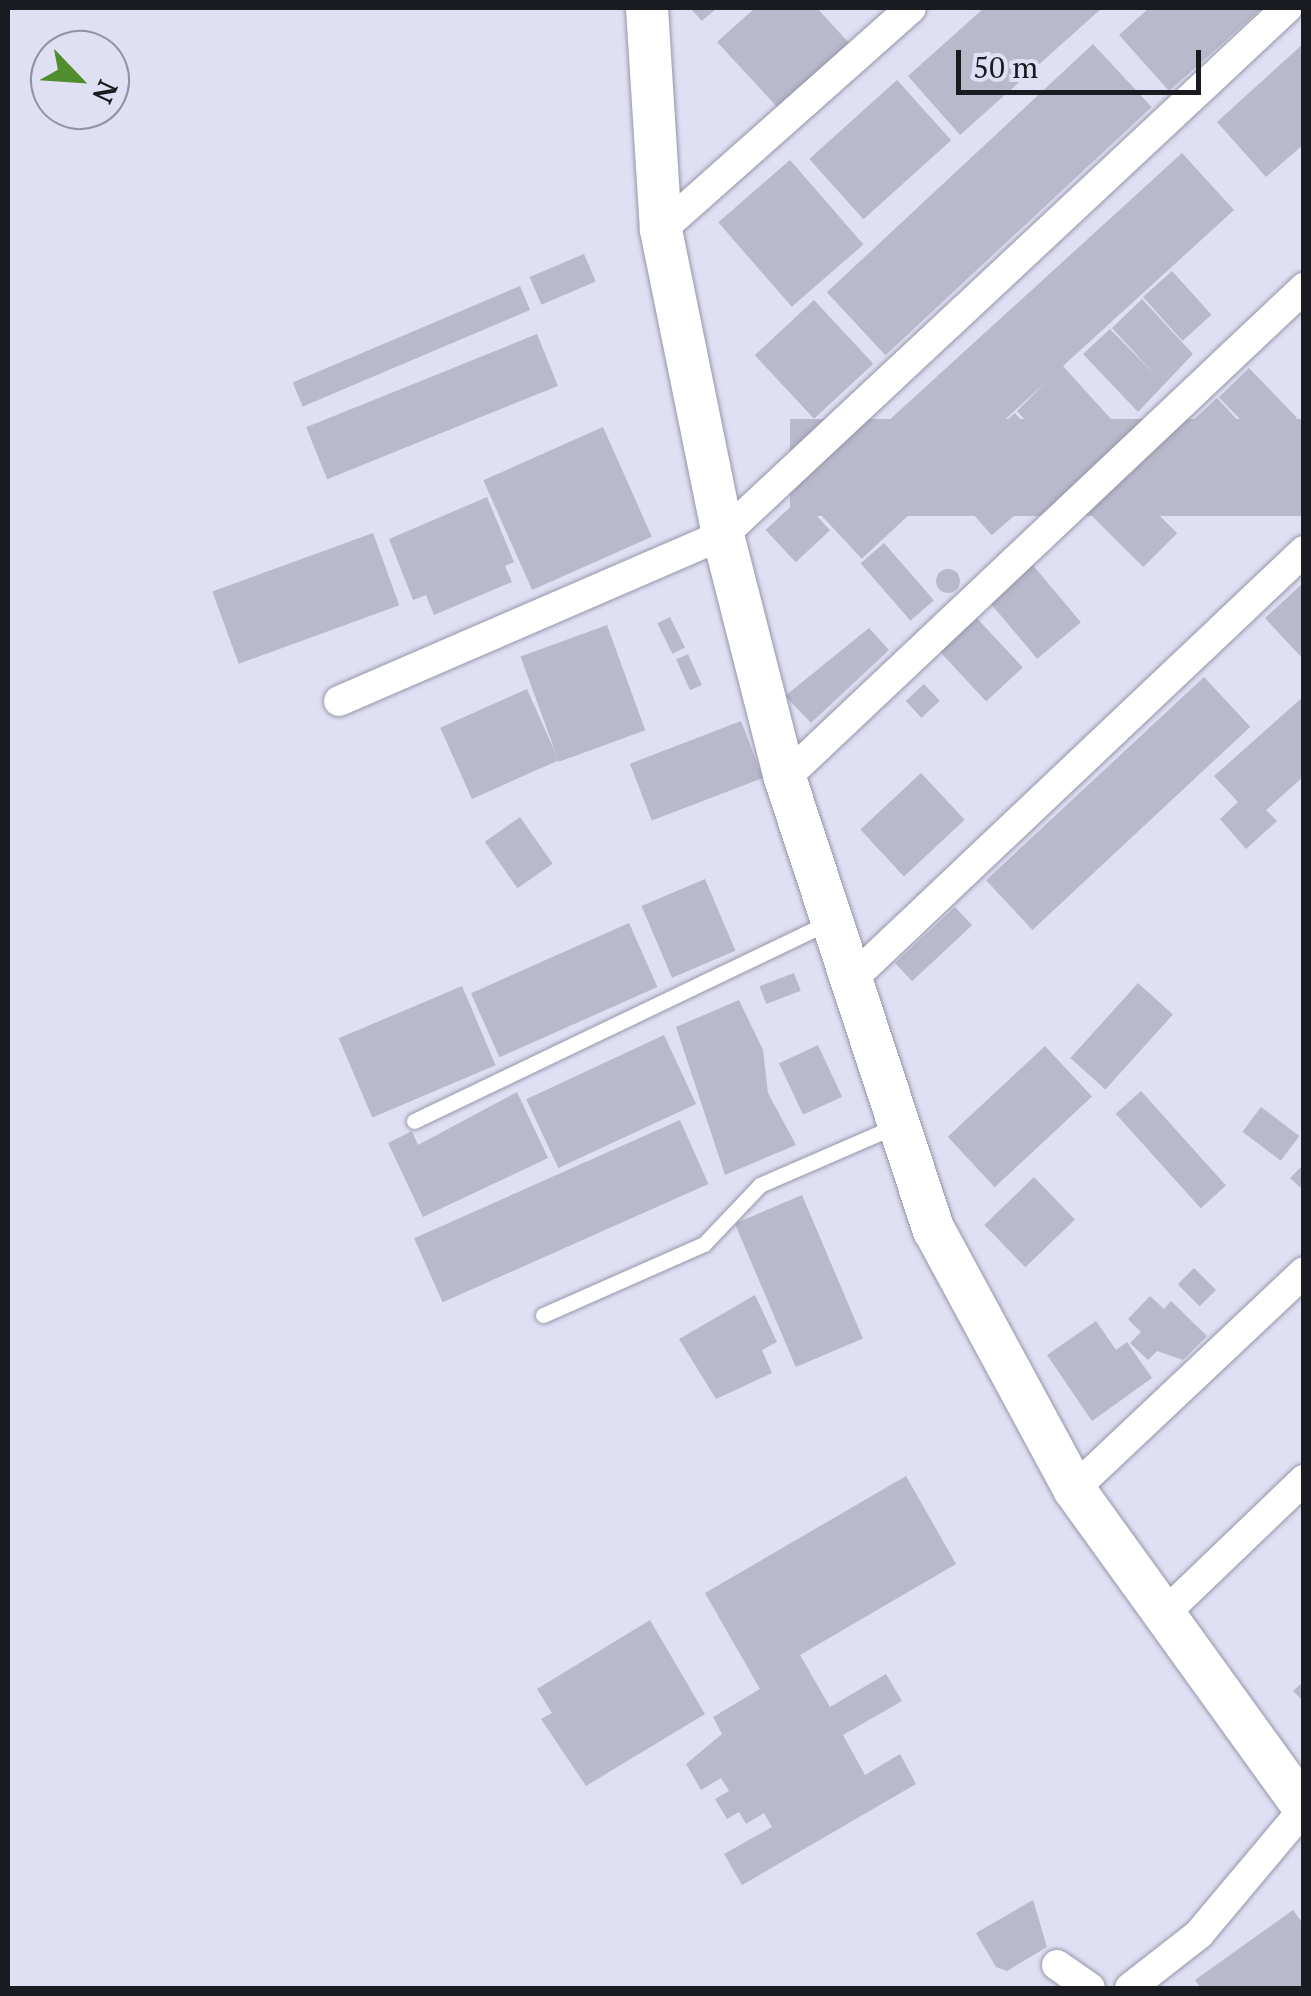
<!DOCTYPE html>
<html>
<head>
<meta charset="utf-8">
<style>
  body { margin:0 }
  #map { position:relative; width:1311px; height:1996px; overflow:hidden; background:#e0e0f4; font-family:"PT Serif",serif }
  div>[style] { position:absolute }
  .building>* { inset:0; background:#b9b9cc; transform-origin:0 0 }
  .round { border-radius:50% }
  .roads { filter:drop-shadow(0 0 2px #9695a8) drop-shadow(0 0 2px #9695a8) }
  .lane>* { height:15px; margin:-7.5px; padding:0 7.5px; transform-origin:7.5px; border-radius:7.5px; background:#fff }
  .street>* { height:30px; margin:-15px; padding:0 15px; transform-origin:15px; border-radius:15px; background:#fff }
  .secondary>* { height:42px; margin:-21px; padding:0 21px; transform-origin:21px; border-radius:21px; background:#fff }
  span { translate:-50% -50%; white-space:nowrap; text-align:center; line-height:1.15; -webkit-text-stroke:8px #e0e0f4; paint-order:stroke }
  .frame { position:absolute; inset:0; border:10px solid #1a1a21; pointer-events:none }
  .north { position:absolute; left:30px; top:30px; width:100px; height:100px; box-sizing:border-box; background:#e0e0f4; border:2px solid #9191a0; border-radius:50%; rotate:115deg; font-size:28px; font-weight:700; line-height:40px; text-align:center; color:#1a1a21 }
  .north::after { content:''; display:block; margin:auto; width:35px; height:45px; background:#508d2d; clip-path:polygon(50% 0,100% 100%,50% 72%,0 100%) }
  .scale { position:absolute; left:956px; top:50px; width:245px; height:45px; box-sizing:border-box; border:5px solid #1a1a21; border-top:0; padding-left:12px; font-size:30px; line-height:35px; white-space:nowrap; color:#1a1a21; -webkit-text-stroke:8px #e0e0f4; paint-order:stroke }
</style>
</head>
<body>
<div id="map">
  <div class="building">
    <i style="clip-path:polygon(690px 8px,717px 8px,702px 21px)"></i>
    <i style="clip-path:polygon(755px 8px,817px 8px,849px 43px,778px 108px,717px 42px)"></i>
    <i style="clip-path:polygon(984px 8px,1102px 8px,960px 135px,908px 76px)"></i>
    <i style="clip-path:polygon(1149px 8px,1262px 8px,1169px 91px,1119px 35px)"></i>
    <i style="clip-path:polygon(1304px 43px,1304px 144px,1266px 177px,1217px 122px)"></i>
    <i style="left:1093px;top:44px;width:86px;height:364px;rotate:47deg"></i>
    <i style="left:897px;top:80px;width:81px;height:118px;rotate:48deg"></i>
    <i style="clip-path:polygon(1182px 153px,1234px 210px,1063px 366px,1119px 428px,1065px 465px,1017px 411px,1046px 382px,927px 491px,875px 433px)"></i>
    <i style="left:790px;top:160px;width:112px;height:95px;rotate:49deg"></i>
    <i style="left:584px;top:254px;width:30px;height:59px;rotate:67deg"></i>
    <i style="left:1172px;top:271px;width:59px;height:39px;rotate:48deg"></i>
    <i style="left:520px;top:286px;width:26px;height:247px;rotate:67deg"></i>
    <i style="clip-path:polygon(1142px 299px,1193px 354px,1138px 412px,1083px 354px,1110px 329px,1155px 375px,1112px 328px)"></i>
    <i style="left:814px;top:300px;width:87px;height:81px;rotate:47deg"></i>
    <i style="left:537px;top:334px;width:56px;height:249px;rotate:68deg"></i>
    <i style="left:1249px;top:368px;width:69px;height:42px;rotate:46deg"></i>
    <i style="left:1217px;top:398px;width:70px;height:35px;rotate:47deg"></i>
    <i style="left:1015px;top:413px;width:80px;height:46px;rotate:49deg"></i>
    <i style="left:1304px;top:419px;width:97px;height:514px;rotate:90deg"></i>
    <i style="left:603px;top:427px;width:120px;height:131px;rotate:66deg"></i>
    <i style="left:859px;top:437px;width:91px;height:81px;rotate:47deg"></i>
    <i style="left:977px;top:450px;width:74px;height:45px;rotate:49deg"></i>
    <i style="left:1122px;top:478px;width:78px;height:48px;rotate:45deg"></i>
    <i style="clip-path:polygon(487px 497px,514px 562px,505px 566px,512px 582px,434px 615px,426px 595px,413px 600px,389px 539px)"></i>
    <i style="left:800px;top:498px;width:44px;height:47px;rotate:47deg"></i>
    <i style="left:373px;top:533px;width:77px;height:171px;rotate:70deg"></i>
    <i style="left:884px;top:543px;width:76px;height:31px;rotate:49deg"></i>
    <i style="left:1032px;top:564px;width:76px;height:57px;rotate:50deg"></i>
    <i class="round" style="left:936px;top:569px;width:24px;height:24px"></i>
    <i style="clip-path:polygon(1304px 582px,1304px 660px,1265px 618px)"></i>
    <i style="left:973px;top:614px;width:73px;height:50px;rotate:47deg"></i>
    <i style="left:670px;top:617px;width:34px;height:14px;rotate:64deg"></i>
    <i style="left:607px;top:625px;width:112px;height:92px;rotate:70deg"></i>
    <i style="clip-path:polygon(869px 628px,889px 650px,811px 723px,785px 696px)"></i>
    <i style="left:688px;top:654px;width:34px;height:13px;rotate:66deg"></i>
    <i style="left:1204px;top:677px;width:68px;height:298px;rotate:47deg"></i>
    <i style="left:924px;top:684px;width:23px;height:25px;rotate:47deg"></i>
    <i style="left:527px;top:689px;width:78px;height:95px;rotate:66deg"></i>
    <i style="clip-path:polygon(1304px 696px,1304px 776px,1266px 810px,1277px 821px,1246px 849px,1220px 819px,1238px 802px,1214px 776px)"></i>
    <i style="left:741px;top:721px;width:61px;height:119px;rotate:69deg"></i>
    <i style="left:921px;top:773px;width:64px;height:83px;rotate:47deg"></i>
    <i style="left:520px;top:817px;width:57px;height:43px;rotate:55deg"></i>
    <i style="left:705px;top:879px;width:78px;height:69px;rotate:67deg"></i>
    <i style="left:955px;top:907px;width:25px;height:82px;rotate:47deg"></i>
    <i style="left:629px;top:923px;width:70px;height:173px;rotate:66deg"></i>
    <i style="left:794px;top:973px;width:19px;height:37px;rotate:69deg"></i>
    <i style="left:1138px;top:983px;width:47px;height:101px;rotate:42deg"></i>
    <i style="left:462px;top:986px;width:86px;height:134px;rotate:67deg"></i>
    <i style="clip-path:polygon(739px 1000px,763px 1050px,768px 1093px,796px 1145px,725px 1175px,676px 1027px)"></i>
    <i style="left:664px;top:1035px;width:76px;height:152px;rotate:65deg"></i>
    <i style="left:818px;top:1045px;width:57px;height:43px;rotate:65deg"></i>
    <i style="left:1045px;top:1046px;width:69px;height:133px;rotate:47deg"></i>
    <i style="left:1141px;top:1091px;width:127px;height:34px;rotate:48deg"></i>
    <i style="clip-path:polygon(517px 1092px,548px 1158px,423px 1217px,388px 1143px,412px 1131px,418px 1145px)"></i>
    <i style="left:1261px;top:1107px;width:48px;height:31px;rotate:37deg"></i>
    <i style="left:680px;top:1120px;width:70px;height:291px;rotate:66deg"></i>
    <i style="clip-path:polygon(1304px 1164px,1304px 1191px,1290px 1178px)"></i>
    <i style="left:1034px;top:1177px;width:59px;height:69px;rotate:46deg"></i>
    <i style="left:802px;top:1195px;width:156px;height:73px;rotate:67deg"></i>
    <i style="left:1194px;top:1268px;width:31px;height:23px;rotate:45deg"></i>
    <i style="clip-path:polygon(755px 1295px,777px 1342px,762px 1350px,772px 1373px,716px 1399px,679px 1339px)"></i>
    <i style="clip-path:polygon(1150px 1296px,1164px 1309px,1171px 1301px,1207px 1336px,1183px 1360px,1157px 1351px,1148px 1360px,1130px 1343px,1141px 1332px,1128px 1319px)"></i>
    <i style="clip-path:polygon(1096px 1321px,1116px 1350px,1127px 1342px,1152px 1378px,1092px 1421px,1047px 1355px)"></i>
    <i style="clip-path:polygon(906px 1476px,956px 1564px,800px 1655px,830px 1707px,886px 1674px,902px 1701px,843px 1735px,865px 1775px,900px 1754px,916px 1784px,742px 1885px,724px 1854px,772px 1827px,764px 1813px,746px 1824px,739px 1812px,727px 1819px,715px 1799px,729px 1791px,721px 1778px,701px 1790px,686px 1764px,722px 1734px,713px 1717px,760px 1689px,705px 1593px)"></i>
    <i style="clip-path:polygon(650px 1620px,705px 1714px,586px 1786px,541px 1719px,552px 1713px,537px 1689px)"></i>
    <i style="clip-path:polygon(1304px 1681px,1304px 1702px,1293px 1691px)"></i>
    <i style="clip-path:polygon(1033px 1900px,1047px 1947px,1007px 1971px,996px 1967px,976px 1933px)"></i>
    <i style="clip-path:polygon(1293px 1910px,1304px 1925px,1304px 1988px,1201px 1988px,1195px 1980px)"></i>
  </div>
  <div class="roads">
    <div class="lane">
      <i style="left:414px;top:1121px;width:461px;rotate:-25.6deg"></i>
      <i style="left:543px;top:1315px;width:176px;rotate:-23.8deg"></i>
      <i style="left:704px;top:1244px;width:81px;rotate:-46.5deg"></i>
      <i style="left:760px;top:1185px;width:150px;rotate:-23.5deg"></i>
    </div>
    <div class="street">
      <i style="left:661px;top:230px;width:334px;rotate:-41.6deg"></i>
      <i style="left:339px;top:701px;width:418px;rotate:-23.4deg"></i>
      <i style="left:723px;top:535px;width:772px;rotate:-43.06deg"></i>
      <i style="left:785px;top:778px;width:714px;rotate:-43.35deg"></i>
      <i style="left:853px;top:978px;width:621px;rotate:-43.43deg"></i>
      <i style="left:1074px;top:1489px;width:316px;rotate:-43.3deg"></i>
      <i style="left:1163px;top:1615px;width:195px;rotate:-43.8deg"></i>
      <i style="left:1057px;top:1965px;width:40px;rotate:34.9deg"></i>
      <i style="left:1130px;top:1988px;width:88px;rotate:-38deg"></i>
      <i style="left:1199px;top:1934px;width:163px;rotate:-50deg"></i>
    </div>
    <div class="secondary">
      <i style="left:647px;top:8px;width:222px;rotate:86.4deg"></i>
      <i style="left:661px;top:230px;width:311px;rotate:78.5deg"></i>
      <i style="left:723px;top:535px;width:251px;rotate:75.7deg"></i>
      <i style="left:785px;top:778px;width:476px;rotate:71.8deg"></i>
      <i style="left:934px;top:1230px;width:294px;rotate:61.6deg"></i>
      <i style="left:1074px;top:1489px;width:393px;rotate:54.2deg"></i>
    </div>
  </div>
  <div class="frame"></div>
  <div class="north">N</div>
  <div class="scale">50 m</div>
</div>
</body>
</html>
